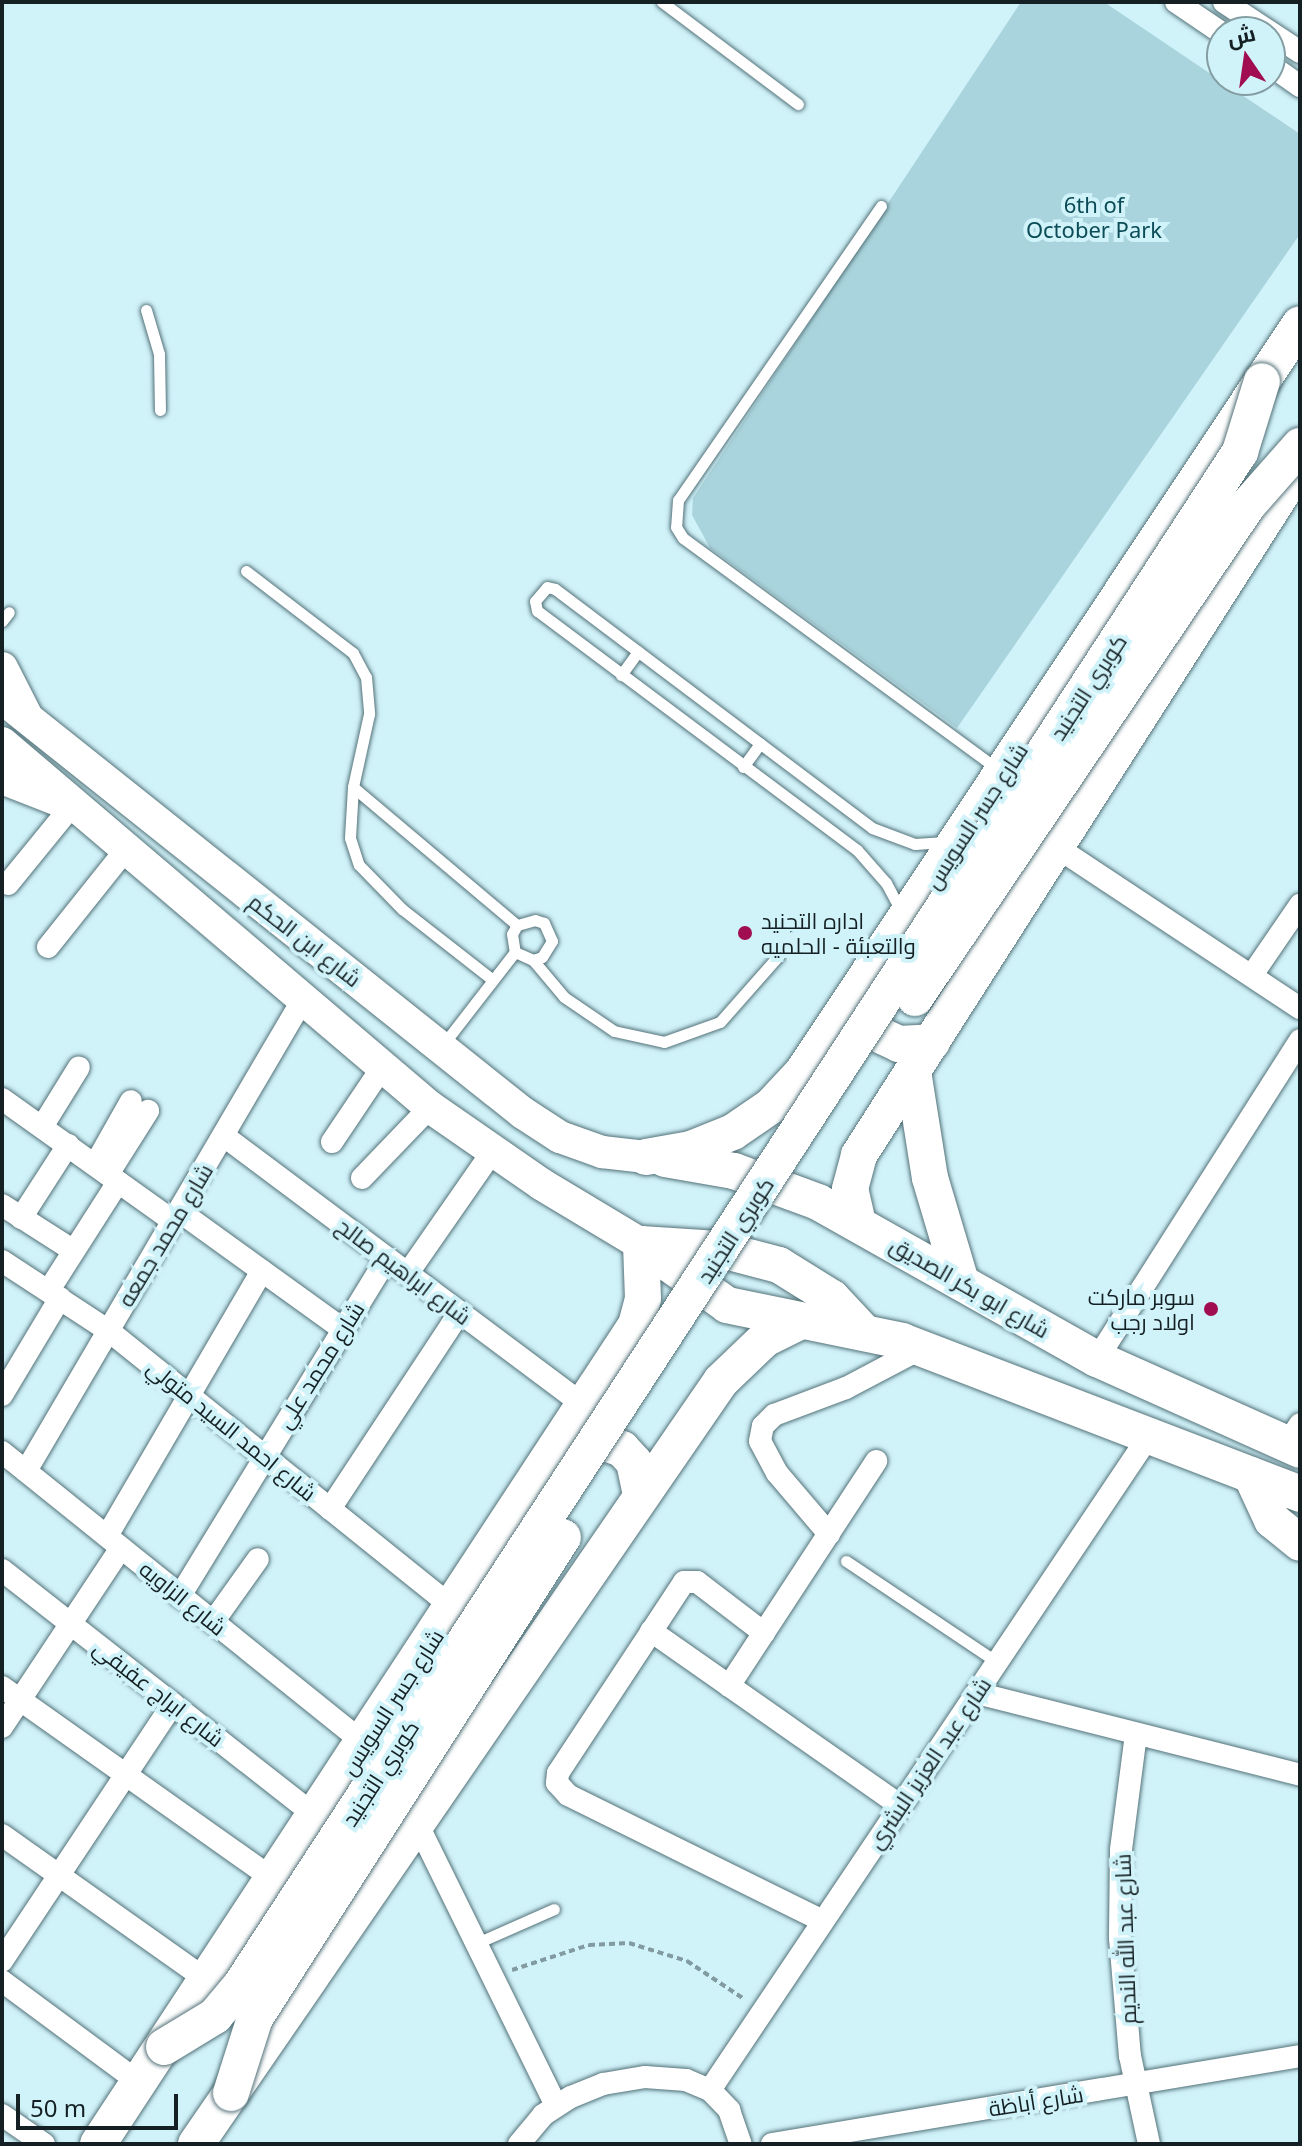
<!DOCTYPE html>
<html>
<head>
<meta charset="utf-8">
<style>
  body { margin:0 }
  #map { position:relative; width:1302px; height:2146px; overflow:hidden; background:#d0f2f9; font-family:"Noto Sans",Cairo,sans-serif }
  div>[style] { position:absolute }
  .green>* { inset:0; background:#aad4dd }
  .path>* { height:4px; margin-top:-2px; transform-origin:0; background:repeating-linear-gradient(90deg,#829ba0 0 6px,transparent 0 10px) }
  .roads { filter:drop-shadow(0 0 2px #547279) drop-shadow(0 0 2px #547279) }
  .service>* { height:11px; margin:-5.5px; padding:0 5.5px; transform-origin:5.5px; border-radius:5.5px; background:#fff }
  .minor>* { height:22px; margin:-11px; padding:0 11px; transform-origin:11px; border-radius:11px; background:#fff }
  .secondary>* { height:32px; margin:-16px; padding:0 16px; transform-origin:16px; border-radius:16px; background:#fff }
  .primary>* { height:36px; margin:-18px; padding:0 18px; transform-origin:18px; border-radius:18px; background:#fff }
  .bridges { filter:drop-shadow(0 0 2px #547279) drop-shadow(0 0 2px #547279) }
  .primary-bridge>* { height:36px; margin:-18px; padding:0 18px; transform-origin:18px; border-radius:18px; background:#fff }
  .dots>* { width:22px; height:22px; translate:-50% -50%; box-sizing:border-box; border:4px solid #d0f2f9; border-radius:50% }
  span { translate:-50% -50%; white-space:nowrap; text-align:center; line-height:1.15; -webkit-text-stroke:8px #d0f2f9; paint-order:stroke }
  .park-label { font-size:22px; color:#0b4c57 }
  .street-label { font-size:22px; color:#142023 }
  .poi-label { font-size:22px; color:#142023 }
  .left { translate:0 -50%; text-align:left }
  .right { translate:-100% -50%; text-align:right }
  .frame { position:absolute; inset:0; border:4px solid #142023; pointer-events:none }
  .north { position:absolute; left:1206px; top:16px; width:80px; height:80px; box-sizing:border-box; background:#d0f2f9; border:2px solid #859ea3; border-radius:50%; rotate:347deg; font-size:22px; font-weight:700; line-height:32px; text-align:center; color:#142023 }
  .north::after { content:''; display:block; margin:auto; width:28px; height:36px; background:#a10d51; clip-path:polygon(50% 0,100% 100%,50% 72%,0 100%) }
  .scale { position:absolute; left:16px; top:2094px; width:162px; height:36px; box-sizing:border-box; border:4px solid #142023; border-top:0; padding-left:10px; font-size:24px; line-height:28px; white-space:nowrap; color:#142023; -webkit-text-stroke:6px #d0f2f9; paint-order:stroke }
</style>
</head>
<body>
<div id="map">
  <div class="green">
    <i style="clip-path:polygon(1021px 2px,1104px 2px,1300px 134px,1300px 234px,957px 728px,710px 548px,692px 515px,693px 498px)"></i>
  </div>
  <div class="path">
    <i style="left:512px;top:1970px;width:81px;rotate:-18deg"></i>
    <i style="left:589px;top:1945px;width:40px;rotate:-2.9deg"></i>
    <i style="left:629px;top:1943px;width:61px;rotate:17.2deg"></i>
    <i style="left:687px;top:1961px;width:69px;rotate:33.7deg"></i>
  </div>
  <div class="roads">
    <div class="service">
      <i style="left:662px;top:2px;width:170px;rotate:36.9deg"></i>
      <i style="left:881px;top:206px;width:357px;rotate:124.6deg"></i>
      <i style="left:678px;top:500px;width:27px;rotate:94deg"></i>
      <i style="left:676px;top:527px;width:13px;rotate:58deg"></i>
      <i style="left:683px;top:538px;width:390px;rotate:36.3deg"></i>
      <i style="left:146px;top:310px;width:46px;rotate:73.5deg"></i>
      <i style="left:159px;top:354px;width:56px;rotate:89deg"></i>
      <i style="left:246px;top:571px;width:135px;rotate:37.5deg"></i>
      <i style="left:353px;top:653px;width:27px;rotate:62deg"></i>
      <i style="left:366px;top:677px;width:37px;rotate:85deg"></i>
      <i style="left:369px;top:714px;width:75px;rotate:102.4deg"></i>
      <i style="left:353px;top:787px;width:51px;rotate:93.4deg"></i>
      <i style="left:350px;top:838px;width:28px;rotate:72deg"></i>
      <i style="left:359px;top:865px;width:62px;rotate:45.7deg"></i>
      <i style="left:402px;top:909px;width:115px;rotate:38deg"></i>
      <i style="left:2px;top:621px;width:11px;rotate:-52deg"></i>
      <i style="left:621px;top:675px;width:29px;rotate:-54deg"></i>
      <i style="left:743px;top:767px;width:29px;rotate:-54deg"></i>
      <i style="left:353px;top:787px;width:214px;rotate:40.1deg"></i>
      <i style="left:901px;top:911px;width:32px;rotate:-118deg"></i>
      <i style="left:886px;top:883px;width:44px;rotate:-131.3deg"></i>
      <i style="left:857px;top:850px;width:399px;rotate:-143.2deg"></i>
      <i style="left:537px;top:611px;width:10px;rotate:-101deg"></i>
      <i style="left:535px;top:601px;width:18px;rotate:-49deg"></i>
      <i style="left:547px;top:587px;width:8px;rotate:14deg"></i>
      <i style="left:555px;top:589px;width:397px;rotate:37deg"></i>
      <i style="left:872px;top:828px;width:46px;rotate:20.4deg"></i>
      <i style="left:915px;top:844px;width:30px;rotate:-4deg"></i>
      <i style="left:533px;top:960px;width:9px;rotate:-18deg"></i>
      <i style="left:542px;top:957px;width:19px;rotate:-58deg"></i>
      <i style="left:552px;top:941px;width:20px;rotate:-114deg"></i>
      <i style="left:544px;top:923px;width:9px;rotate:-162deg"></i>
      <i style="left:535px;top:920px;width:19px;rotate:164deg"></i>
      <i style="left:517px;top:925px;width:10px;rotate:119deg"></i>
      <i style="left:512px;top:934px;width:18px;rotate:81deg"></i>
      <i style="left:515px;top:952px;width:20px;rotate:24deg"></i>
      <i style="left:533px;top:960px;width:48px;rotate:50deg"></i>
      <i style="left:564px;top:997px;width:60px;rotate:34.2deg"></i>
      <i style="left:614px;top:1031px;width:51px;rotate:12.4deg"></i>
      <i style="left:664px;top:1042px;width:59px;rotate:-19.7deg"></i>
      <i style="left:720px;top:1022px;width:89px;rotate:-48.6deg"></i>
      <i style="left:442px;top:1046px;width:119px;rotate:-52.2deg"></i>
      <i style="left:846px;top:1561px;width:182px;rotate:33.8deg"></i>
      <i style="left:477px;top:1943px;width:84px;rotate:-23.8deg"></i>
    </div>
    <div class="minor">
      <i style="left:1176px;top:2px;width:55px;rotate:34deg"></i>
      <i style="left:1224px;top:2px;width:91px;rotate:33.3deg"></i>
      <i style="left:1270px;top:65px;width:37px;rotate:35deg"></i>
      <i style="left:1058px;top:848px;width:290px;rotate:33.5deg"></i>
      <i style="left:8px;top:884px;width:104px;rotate:-50.8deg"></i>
      <i style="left:48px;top:947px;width:127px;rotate:-51.4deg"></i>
      <i style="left:1252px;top:975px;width:85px;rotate:-55.6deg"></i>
      <i style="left:2px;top:1099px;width:210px;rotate:35.5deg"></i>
      <i style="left:42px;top:1127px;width:70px;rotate:-58.3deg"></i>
      <i style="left:224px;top:1136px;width:451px;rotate:36.8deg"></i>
      <i style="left:332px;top:1142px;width:92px;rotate:-56.1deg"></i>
      <i style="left:95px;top:1165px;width:73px;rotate:-60.6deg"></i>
      <i style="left:108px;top:1174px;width:75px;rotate:-57.6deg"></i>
      <i style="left:362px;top:1178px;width:98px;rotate:-46.2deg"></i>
      <i style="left:2px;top:1205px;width:85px;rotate:32.6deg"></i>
      <i style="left:179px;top:1211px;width:200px;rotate:35.8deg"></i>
      <i style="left:21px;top:1218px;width:87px;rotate:-57.2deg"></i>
      <i style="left:2px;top:1261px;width:128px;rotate:33.2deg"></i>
      <i style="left:109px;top:1331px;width:442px;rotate:38.8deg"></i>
      <i style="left:408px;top:1273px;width:147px;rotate:-55.2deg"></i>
      <i style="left:49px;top:1290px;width:128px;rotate:-57.4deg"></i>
      <i style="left:1097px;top:1359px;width:378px;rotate:-57.5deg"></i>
      <i style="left:2px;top:1395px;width:113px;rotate:-59.1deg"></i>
      <i style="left:1286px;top:1445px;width:25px;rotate:-56deg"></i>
      <i style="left:2px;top:1452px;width:466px;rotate:38.8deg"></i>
      <i style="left:26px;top:1471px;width:547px;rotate:-59.59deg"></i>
      <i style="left:330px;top:1509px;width:236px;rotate:-56.6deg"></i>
      <i style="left:829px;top:1534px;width:80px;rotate:-130.4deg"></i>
      <i style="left:777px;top:1473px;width:36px;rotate:-118deg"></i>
      <i style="left:760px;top:1441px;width:15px;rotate:-79deg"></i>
      <i style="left:763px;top:1426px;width:16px;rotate:-45deg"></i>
      <i style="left:774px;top:1415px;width:77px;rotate:-20.6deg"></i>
      <i style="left:846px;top:1388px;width:86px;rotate:-27.8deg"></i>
      <i style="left:107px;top:1536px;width:307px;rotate:-59.7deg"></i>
      <i style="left:2px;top:1570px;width:400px;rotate:38.1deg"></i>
      <i style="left:180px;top:1596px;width:396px;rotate:-58.5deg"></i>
      <i style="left:213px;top:1622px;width:77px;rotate:-54.5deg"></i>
      <i style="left:651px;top:1631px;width:305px;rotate:35deg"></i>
      <i style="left:764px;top:1633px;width:84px;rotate:-142.7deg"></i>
      <i style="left:697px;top:1582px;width:13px;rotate:180deg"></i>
      <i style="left:684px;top:1582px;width:229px;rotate:123.4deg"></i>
      <i style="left:558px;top:1773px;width:10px;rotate:96deg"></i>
      <i style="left:557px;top:1783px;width:16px;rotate:47deg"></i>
      <i style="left:568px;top:1795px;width:284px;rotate:26.3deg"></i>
      <i style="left:729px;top:1686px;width:269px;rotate:-56.8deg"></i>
      <i style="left:2px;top:1687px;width:334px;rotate:35.3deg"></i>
      <i style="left:977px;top:1693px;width:333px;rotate:14.2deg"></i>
      <i style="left:2px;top:1727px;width:215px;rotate:-56.4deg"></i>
      <i style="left:1136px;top:1734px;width:117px;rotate:97.4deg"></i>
      <i style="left:1121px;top:1850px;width:88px;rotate:90.7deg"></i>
      <i style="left:1120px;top:1938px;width:118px;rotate:85.2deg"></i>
      <i style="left:1130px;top:2056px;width:90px;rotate:77.8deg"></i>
      <i style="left:416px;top:1821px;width:317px;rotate:63.8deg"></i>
      <i style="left:2px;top:1835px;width:252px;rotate:35.3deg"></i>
      <i style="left:2px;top:1961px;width:309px;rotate:-56.4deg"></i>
      <i style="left:2px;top:1981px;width:172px;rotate:36.5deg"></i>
      <i style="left:710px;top:2090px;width:788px;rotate:-56.13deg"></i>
      <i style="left:2px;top:2115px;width:51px;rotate:34.6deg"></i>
      <i style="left:519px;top:2144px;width:38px;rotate:-50deg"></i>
      <i style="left:543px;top:2115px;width:33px;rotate:-33deg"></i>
      <i style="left:571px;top:2097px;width:35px;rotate:-22deg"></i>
      <i style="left:603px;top:2084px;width:43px;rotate:-9.5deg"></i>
      <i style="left:645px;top:2077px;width:41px;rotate:4.2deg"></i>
      <i style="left:686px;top:2080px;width:26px;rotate:23deg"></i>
      <i style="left:710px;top:2090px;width:28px;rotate:46deg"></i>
      <i style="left:729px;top:2110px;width:36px;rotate:71deg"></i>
      <i style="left:772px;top:2144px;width:535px;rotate:-9.46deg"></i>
    </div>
    <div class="secondary">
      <i style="left:2px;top:668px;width:55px;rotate:63deg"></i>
      <i style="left:2px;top:698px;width:666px;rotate:38.54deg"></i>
      <i style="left:523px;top:1113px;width:44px;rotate:33deg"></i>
      <i style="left:560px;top:1137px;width:45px;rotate:19.7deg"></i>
      <i style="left:602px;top:1152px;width:44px;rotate:6.5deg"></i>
      <i style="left:2px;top:743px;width:562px;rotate:40.38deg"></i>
      <i style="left:430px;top:1107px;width:135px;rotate:34.7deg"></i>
      <i style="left:541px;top:1184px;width:117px;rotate:31deg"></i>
      <i style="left:2px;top:778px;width:66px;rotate:21.5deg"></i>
    </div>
    <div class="primary">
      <i style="left:858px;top:997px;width:32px;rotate:66deg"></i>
      <i style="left:871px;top:1026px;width:17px;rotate:40deg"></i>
      <i style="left:884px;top:1037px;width:17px;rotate:25deg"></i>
      <i style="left:899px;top:1044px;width:33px;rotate:-3deg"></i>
      <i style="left:913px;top:1071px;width:108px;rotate:81deg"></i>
      <i style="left:930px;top:1178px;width:109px;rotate:73.4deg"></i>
      <i style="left:646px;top:1157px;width:46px;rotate:-10.1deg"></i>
      <i style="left:691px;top:1149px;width:45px;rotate:-22deg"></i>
      <i style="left:733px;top:1132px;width:46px;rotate:-34.4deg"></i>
      <i style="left:771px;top:1106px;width:45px;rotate:-46.8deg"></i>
      <i style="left:802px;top:1073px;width:899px;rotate:-56.38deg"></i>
      <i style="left:665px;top:1159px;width:70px;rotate:9.9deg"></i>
      <i style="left:734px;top:1171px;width:90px;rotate:20.3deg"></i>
      <i style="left:818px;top:1202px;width:320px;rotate:29.4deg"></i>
      <i style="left:1097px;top:1359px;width:222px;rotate:24.1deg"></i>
      <i style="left:858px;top:1223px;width:35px;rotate:-103deg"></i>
      <i style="left:850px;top:1189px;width:35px;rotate:-75deg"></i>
      <i style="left:859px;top:1155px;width:819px;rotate:-57.42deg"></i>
      <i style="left:641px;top:1244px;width:105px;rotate:35.3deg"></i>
      <i style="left:727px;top:1305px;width:179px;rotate:11.6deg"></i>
      <i style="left:902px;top:1341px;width:426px;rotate:21deg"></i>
      <i style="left:641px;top:1244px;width:77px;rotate:3.7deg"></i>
      <i style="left:718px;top:1249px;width:63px;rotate:14.7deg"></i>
      <i style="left:779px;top:1265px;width:62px;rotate:31.9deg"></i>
      <i style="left:832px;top:1298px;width:42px;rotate:46.9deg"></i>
      <i style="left:567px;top:1443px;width:24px;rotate:-12deg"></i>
      <i style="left:590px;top:1438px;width:34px;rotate:19deg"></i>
      <i style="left:622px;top:1449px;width:18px;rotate:47deg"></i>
      <i style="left:634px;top:1462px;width:35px;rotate:78deg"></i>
      <i style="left:1251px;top:1475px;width:50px;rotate:65deg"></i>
      <i style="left:1272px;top:1520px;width:36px;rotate:39deg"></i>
      <i style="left:98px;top:2144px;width:980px;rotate:-56.7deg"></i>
      <i style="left:636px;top:1325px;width:27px;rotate:-75deg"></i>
      <i style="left:643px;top:1299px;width:55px;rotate:-92.1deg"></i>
      <i style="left:196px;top:2144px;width:926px;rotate:-55.47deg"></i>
      <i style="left:721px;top:1381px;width:61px;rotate:-43.7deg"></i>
      <i style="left:765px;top:1339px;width:40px;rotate:-26.6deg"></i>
    </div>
  </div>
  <div class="bridges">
    <div class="primary-bridge">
      <i style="left:915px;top:998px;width:595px;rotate:-55.96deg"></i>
      <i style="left:1248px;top:505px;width:79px;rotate:-48.6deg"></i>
      <i style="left:164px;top:2047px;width:60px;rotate:-31.3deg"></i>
      <i style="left:215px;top:2016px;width:40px;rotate:-50deg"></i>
      <i style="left:241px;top:1985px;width:1830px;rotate:-56.91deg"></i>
      <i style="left:1240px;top:452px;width:74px;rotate:-72.8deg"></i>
      <i style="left:231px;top:2093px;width:79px;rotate:-72.3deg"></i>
      <i style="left:255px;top:2018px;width:571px;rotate:-57.37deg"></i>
    </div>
  </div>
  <div class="dots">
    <i style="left:745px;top:933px;background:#a10d51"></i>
    <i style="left:1211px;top:1309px;background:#a10d51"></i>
  </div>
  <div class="park-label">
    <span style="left:1094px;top:217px">6th of<br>October Park</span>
  </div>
  <div class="street-label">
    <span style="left:1088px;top:687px;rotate:-57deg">كوبري التجنيد</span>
    <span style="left:976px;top:816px;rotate:-57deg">شارع جسر السويس</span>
    <span style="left:305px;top:940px;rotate:38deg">شارع ابن الحكم</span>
    <span style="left:735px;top:1230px;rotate:-57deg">كوبري التجنيد</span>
    <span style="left:165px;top:1235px;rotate:-59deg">شارع محمد جمعه</span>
    <span style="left:404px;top:1271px;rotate:37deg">شارع ابراهيم صالح</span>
    <span style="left:970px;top:1287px;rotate:30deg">شارع ابو بكر الصديق</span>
    <span style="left:320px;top:1365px;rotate:-58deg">شارع محمد علي</span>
    <span style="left:232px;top:1430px;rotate:39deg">شارع احمد السيد متولي</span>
    <span style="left:183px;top:1598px;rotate:39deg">شارع الزاويه</span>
    <span style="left:159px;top:1693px;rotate:38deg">شارع ابراج عفيفي</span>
    <span style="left:392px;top:1702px;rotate:-57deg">شارع جسر السويس</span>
    <span style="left:929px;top:1763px;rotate:-56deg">شارع عبد العزيز البشري</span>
    <span style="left:380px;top:1773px;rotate:-57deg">كوبري التجنيد</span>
    <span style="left:1125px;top:1939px;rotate:-92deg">شارع عبد الله النديم</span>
    <span style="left:1036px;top:2101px;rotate:-9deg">شارع أباظة</span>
  </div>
  <div class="poi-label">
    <span class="left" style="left:761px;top:933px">اداره التجنيد<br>والتعبئة - الحلميه</span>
    <span class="right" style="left:1195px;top:1309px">سوبر ماركت<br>اولاد رجب</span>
  </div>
  <div class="frame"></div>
  <div class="north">ش</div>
  <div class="scale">50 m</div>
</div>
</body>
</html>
